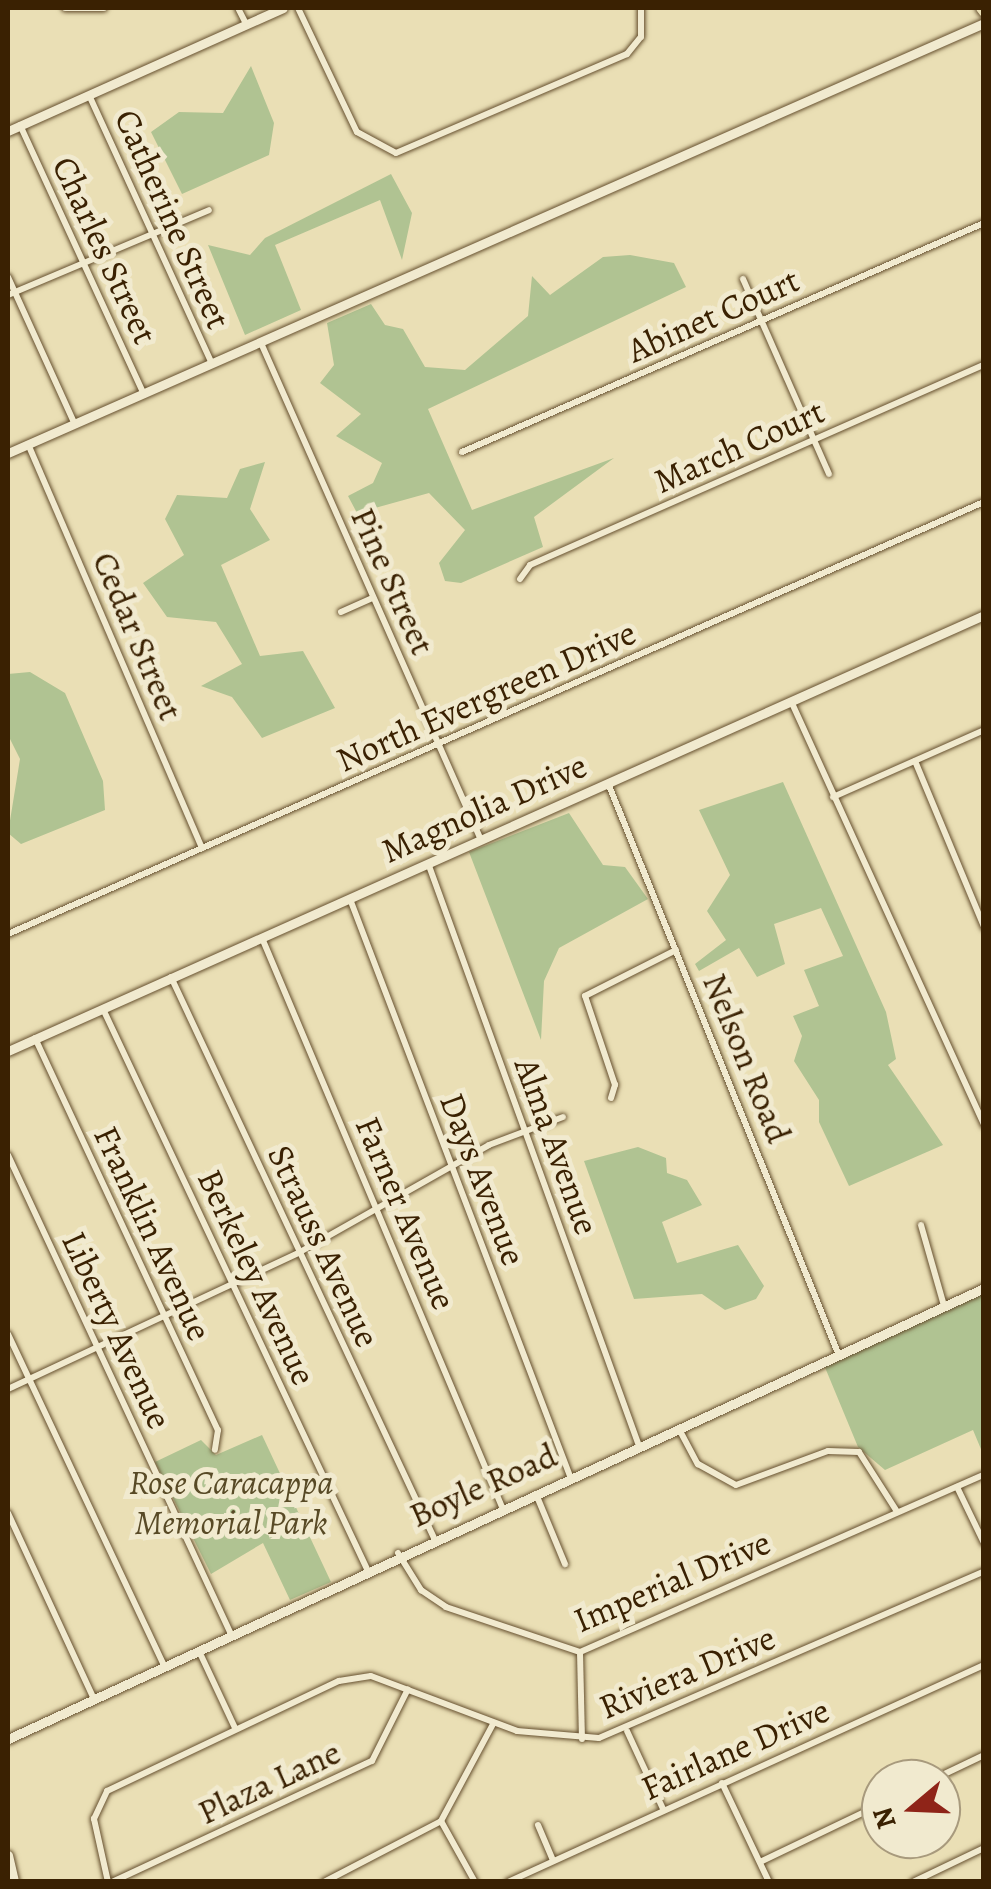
<!DOCTYPE html>
<html>
<head>
<meta charset="utf-8">
<style>
  body { margin:0 }
  #map { position:relative; width:991px; height:1889px; overflow:hidden; background:#eadfb5; font-family:Alegreya,serif }
  div>[style] { position:absolute }
  .green>* { inset:0; background:#b0c392 }
  .roads { filter:drop-shadow(0 0 2px #66502f) drop-shadow(0 0 2px #66502f) }
  .street>* { height:6px; margin:-3px; padding:0 3px; transform-origin:3px; border-radius:3px; background:#f1eacf }
  .secondary>* { height:9px; margin:-4.5px; padding:0 4.5px; transform-origin:4.5px; border-radius:4.5px; background:#f1eacf }
  .primary>* { height:10px; margin:-5px; padding:0 5px; transform-origin:5px; border-radius:5px; background:#eadfb5 }
  span { translate:-50% -50%; white-space:nowrap; text-align:center; line-height:1.15; -webkit-text-stroke:10px #f1eacf; paint-order:stroke }
  .street-label { font-size:35px; color:#3a2102 }
  .park-label { font-size:35px; color:#584a26; font-style:italic }
  .frame { position:absolute; inset:0; border:10px solid #3a2102; pointer-events:none }
  .north { position:absolute; left:861px; top:1759px; width:100px; height:100px; box-sizing:border-box; background:#f1eacf; border:2px solid #a89a7d; border-radius:50%; rotate:251deg; font-size:28px; font-weight:700; line-height:40px; text-align:center; color:#3a2102 }
  .north::after { content:''; display:block; margin:auto; width:35px; height:45px; background:#8f2418; clip-path:polygon(50% 0,100% 100%,50% 72%,0 100%) }
</style>
</head>
<body>
<div id="map">
  <div class="green">
    <i style="clip-path:polygon(251px 66px,274px 123px,269px 155px,182px 194px,151px 132px,179px 112px,223px 113px)"></i>
    <i style="clip-path:polygon(391px 174px,412px 213px,402px 260px,380px 200px,275px 245px,301px 310px,245px 335px,208px 245px,250px 255px,265px 238px)"></i>
    <i style="clip-path:polygon(630px 255px,674px 263px,686px 287px,428px 409px,472px 510px,614px 458px,534px 517px,543px 547px,461px 583px,445px 581px,439px 563px,465px 530px,429px 493px,357px 513px,348px 496px,373px 483px,382px 463px,336px 436px,361px 414px,320px 383px,334px 365px,327px 323px,371px 304px,385px 325px,403px 329px,425px 367px,465px 370px,528px 316px,532px 276px,550px 295px,603px 257px)"></i>
    <i style="clip-path:polygon(265px 462px,250px 509px,270px 540px,221px 565px,260px 656px,303px 651px,335px 708px,262px 738px,232px 697px,201px 686px,242px 664px,216px 622px,167px 617px,143px 583px,184px 555px,165px 519px,177px 495px,227px 498px,240px 469px)"></i>
    <i style="clip-path:polygon(30px 672px,65px 693px,103px 781px,105px 810px,21px 844px,8px 833px,20px 759px,8px 735px,8px 674px)"></i>
    <i style="clip-path:polygon(783px 782px,886px 1012px,896px 1059px,888px 1065px,943px 1145px,849px 1186px,819px 1122px,819px 1100px,794px 1061px,802px 1036px,793px 1016px,819px 1006px,804px 970px,843px 956px,821px 908px,774px 924px,785px 964px,757px 977px,739px 948px,699px 971px,695px 964px,726px 940px,707px 911px,730px 875px,699px 810px)"></i>
    <i style="clip-path:polygon(569px 813px,603px 865px,625px 867px,648px 899px,559px 948px,544px 981px,541px 1040px,469px 852px)"></i>
    <i style="clip-path:polygon(638px 1147px,666px 1158px,667px 1173px,687px 1180px,702px 1205px,662px 1222px,677px 1263px,738px 1245px,764px 1286px,756px 1299px,725px 1310px,702px 1294px,634px 1299px,584px 1161px)"></i>
    <i style="clip-path:polygon(983px 1294px,983px 1454px,973px 1430px,885px 1470px,858px 1447px,824px 1365px)"></i>
    <i style="clip-path:polygon(262px 1435px,331px 1582px,290px 1600px,263px 1543px,211px 1574px,155px 1462px,201px 1440px,216px 1455px)"></i>
  </div>
  <div class="roads">
    <div class="street">
      <i style="left:65px;top:8px;width:39px"></i>
      <i style="left:238px;top:8px;width:18px;rotate:63deg"></i>
      <i style="left:298px;top:8px;width:137px;rotate:64.6deg"></i>
      <i style="left:357px;top:132px;width:44px;rotate:28.3deg"></i>
      <i style="left:396px;top:153px;width:251px;rotate:-23.2deg"></i>
      <i style="left:627px;top:54px;width:22px;rotate:-51deg"></i>
      <i style="left:641px;top:37px;width:29px;rotate:-90deg"></i>
      <i style="left:89px;top:95px;width:296px;rotate:65.4deg"></i>
      <i style="left:20px;top:125px;width:297px;rotate:65.3deg"></i>
      <i style="left:8px;top:277px;width:162px;rotate:65.6deg"></i>
      <i style="left:743px;top:279px;width:213px;rotate:66.2deg"></i>
      <i style="left:8px;top:295px;width:218px;rotate:-22.9deg"></i>
      <i style="left:261px;top:343px;width:544px;rotate:66.12deg"></i>
      <i style="left:28px;top:444px;width:440px;rotate:66.7deg"></i>
      <i style="left:462px;top:452px;width:570px;rotate:-23.69deg"></i>
      <i style="left:520px;top:579px;width:17px;rotate:-54deg"></i>
      <i style="left:530px;top:565px;width:496px;rotate:-23.8deg"></i>
      <i style="left:341px;top:612px;width:35px;rotate:-24deg"></i>
      <i style="left:791px;top:701px;width:466px;rotate:65.5deg"></i>
      <i style="left:915px;top:761px;width:180px;rotate:67.4deg"></i>
      <i style="left:608px;top:783px;width:615px;rotate:68.03deg"></i>
      <i style="left:833px;top:797px;width:165px;rotate:-23.9deg"></i>
      <i style="left:428px;top:863px;width:620px;rotate:70.1deg"></i>
      <i style="left:350px;top:899px;width:618px;rotate:69.13deg"></i>
      <i style="left:8px;top:934px;width:1067px;rotate:-23.88deg"></i>
      <i style="left:262px;top:938px;width:618px;rotate:67.13deg"></i>
      <i style="left:171px;top:977px;width:620px;rotate:64.88deg"></i>
      <i style="left:103px;top:1009px;width:619px;rotate:64.76deg"></i>
      <i style="left:35px;top:1038px;width:433px;rotate:65deg"></i>
      <i style="left:218px;top:1430px;width:20px;rotate:99deg"></i>
      <i style="left:611px;top:1098px;width:14px;rotate:-73deg"></i>
      <i style="left:615px;top:1085px;width:94px;rotate:-108.6deg"></i>
      <i style="left:585px;top:996px;width:102px;rotate:-26.8deg"></i>
      <i style="left:8px;top:1155px;width:528px;rotate:65.04deg"></i>
      <i style="left:921px;top:1225px;width:84px;rotate:74.1deg"></i>
      <i style="left:8px;top:1334px;width:367px;rotate:64.8deg"></i>
      <i style="left:8px;top:1389px;width:323px;rotate:-25.1deg"></i>
      <i style="left:300px;top:1252px;width:217px;rotate:-29.5deg"></i>
      <i style="left:489px;top:1145px;width:79px;rotate:-20.7deg"></i>
      <i style="left:679px;top:1429px;width:40px;rotate:62deg"></i>
      <i style="left:698px;top:1464px;width:43px;rotate:28.9deg"></i>
      <i style="left:736px;top:1485px;width:98px;rotate:-20.3deg"></i>
      <i style="left:828px;top:1451px;width:31px;rotate:2deg"></i>
      <i style="left:859px;top:1452px;width:69px;rotate:57.5deg"></i>
      <i style="left:957px;top:1487px;width:62px;rotate:64.3deg"></i>
      <i style="left:536px;top:1494px;width:76px;rotate:67.5deg"></i>
      <i style="left:8px;top:1513px;width:203px;rotate:65.2deg"></i>
      <i style="left:398px;top:1553px;width:44px;rotate:58.1deg"></i>
      <i style="left:421px;top:1590px;width:30px;rotate:34deg"></i>
      <i style="left:446px;top:1607px;width:141px;rotate:18.6deg"></i>
      <i style="left:580px;top:1652px;width:441px;rotate:-23.7deg"></i>
      <i style="left:199px;top:1651px;width:85px;rotate:64.9deg"></i>
      <i style="left:580px;top:1652px;width:87px;rotate:88.7deg"></i>
      <i style="left:627px;top:1731px;width:86px;rotate:65.2deg"></i>
      <i style="left:934px;top:1779px;width:55px;rotate:-25.6deg"></i>
      <i style="left:722px;top:1783px;width:110px;rotate:64.6deg"></i>
      <i style="left:441px;top:1821px;width:70px;rotate:60.9deg"></i>
      <i style="left:538px;top:1825px;width:38px;rotate:67deg"></i>
      <i style="left:760px;top:1862px;width:134px;rotate:-25.6deg"></i>
      <i style="left:108px;top:1882px;width:65px;rotate:-102.5deg"></i>
      <i style="left:94px;top:1819px;width:31px;rotate:-65deg"></i>
      <i style="left:107px;top:1791px;width:257px;rotate:-25.4deg"></i>
      <i style="left:339px;top:1681px;width:32px;rotate:-9deg"></i>
      <i style="left:371px;top:1676px;width:156px;rotate:20.6deg"></i>
      <i style="left:517px;top:1731px;width:82px;rotate:4.9deg"></i>
      <i style="left:599px;top:1738px;width:420px;rotate:-23.4deg"></i>
      <i style="left:112px;top:1882px;width:287px;rotate:-25deg"></i>
      <i style="left:372px;top:1761px;width:80px;rotate:-63.4deg"></i>
      <i style="left:324px;top:1882px;width:132px;rotate:-27.5deg"></i>
      <i style="left:441px;top:1821px;width:110px;rotate:-61.8deg"></i>
      <i style="left:508px;top:1882px;width:523px;rotate:-24.51deg"></i>
      <i style="left:913px;top:1882px;width:79px;rotate:-25.6deg"></i>
    </div>
    <div class="secondary">
      <i style="left:8px;top:131px;width:301px;rotate:-24.1deg"></i>
      <i style="left:8px;top:453px;width:1067px;rotate:-23.78deg"></i>
      <i style="left:8px;top:1051px;width:1069px;rotate:-24.07deg"></i>
      <i style="left:8px;top:1739px;width:1075px;rotate:-24.8deg"></i>
      <i style="left:8px;top:1855px;width:28px;rotate:77deg"></i>
    </div>
    <div class="primary">
      <i style="left:981px;top:8px;width:5px;rotate:53deg"></i>
    </div>
  </div>
  <div class="street-label">
    <span style="left:173px;top:219px;rotate:66deg">Catherine Street</span>
    <span style="left:105px;top:250px;rotate:65deg">Charles Street</span>
    <span style="left:713px;top:315px;rotate:-24deg">Abinet Court</span>
    <span style="left:739px;top:446px;rotate:-24deg">March Court</span>
    <span style="left:393px;top:581px;rotate:66deg">Pine Street</span>
    <span style="left:138px;top:636px;rotate:67deg">Cedar Street</span>
    <span style="left:486px;top:696px;rotate:-24deg">North Evergreen Drive</span>
    <span style="left:484px;top:808px;rotate:-24deg">Magnolia Drive</span>
    <span style="left:747px;top:1058px;rotate:68deg">Nelson Road</span>
    <span style="left:557px;top:1146px;rotate:70deg">Alma Avenue</span>
    <span style="left:483px;top:1179px;rotate:69deg">Days Avenue</span>
    <span style="left:406px;top:1213px;rotate:67deg">Farner Avenue</span>
    <span style="left:153px;top:1233px;rotate:65deg">Franklin Avenue</span>
    <span style="left:324px;top:1246px;rotate:65deg">Strauss Avenue</span>
    <span style="left:257px;top:1277px;rotate:65deg">Berkeley Avenue</span>
    <span style="left:117px;top:1330px;rotate:65deg">Liberty Avenue</span>
    <span style="left:483px;top:1485px;rotate:-24deg">Boyle Road</span>
    <span style="left:672px;top:1581px;rotate:-23deg">Imperial Drive</span>
    <span style="left:687px;top:1672px;rotate:-23deg">Riviera Drive</span>
    <span style="left:735px;top:1749px;rotate:-24deg">Fairlane Drive</span>
    <span style="left:269px;top:1782px;rotate:-25deg">Plaza Lane</span>
  </div>
  <div class="park-label">
    <span style="left:231px;top:1502px">Rose Caracappa<br>Memorial Park</span>
  </div>
  <div class="frame"></div>
  <div class="north">N</div>
</div>
</body>
</html>
